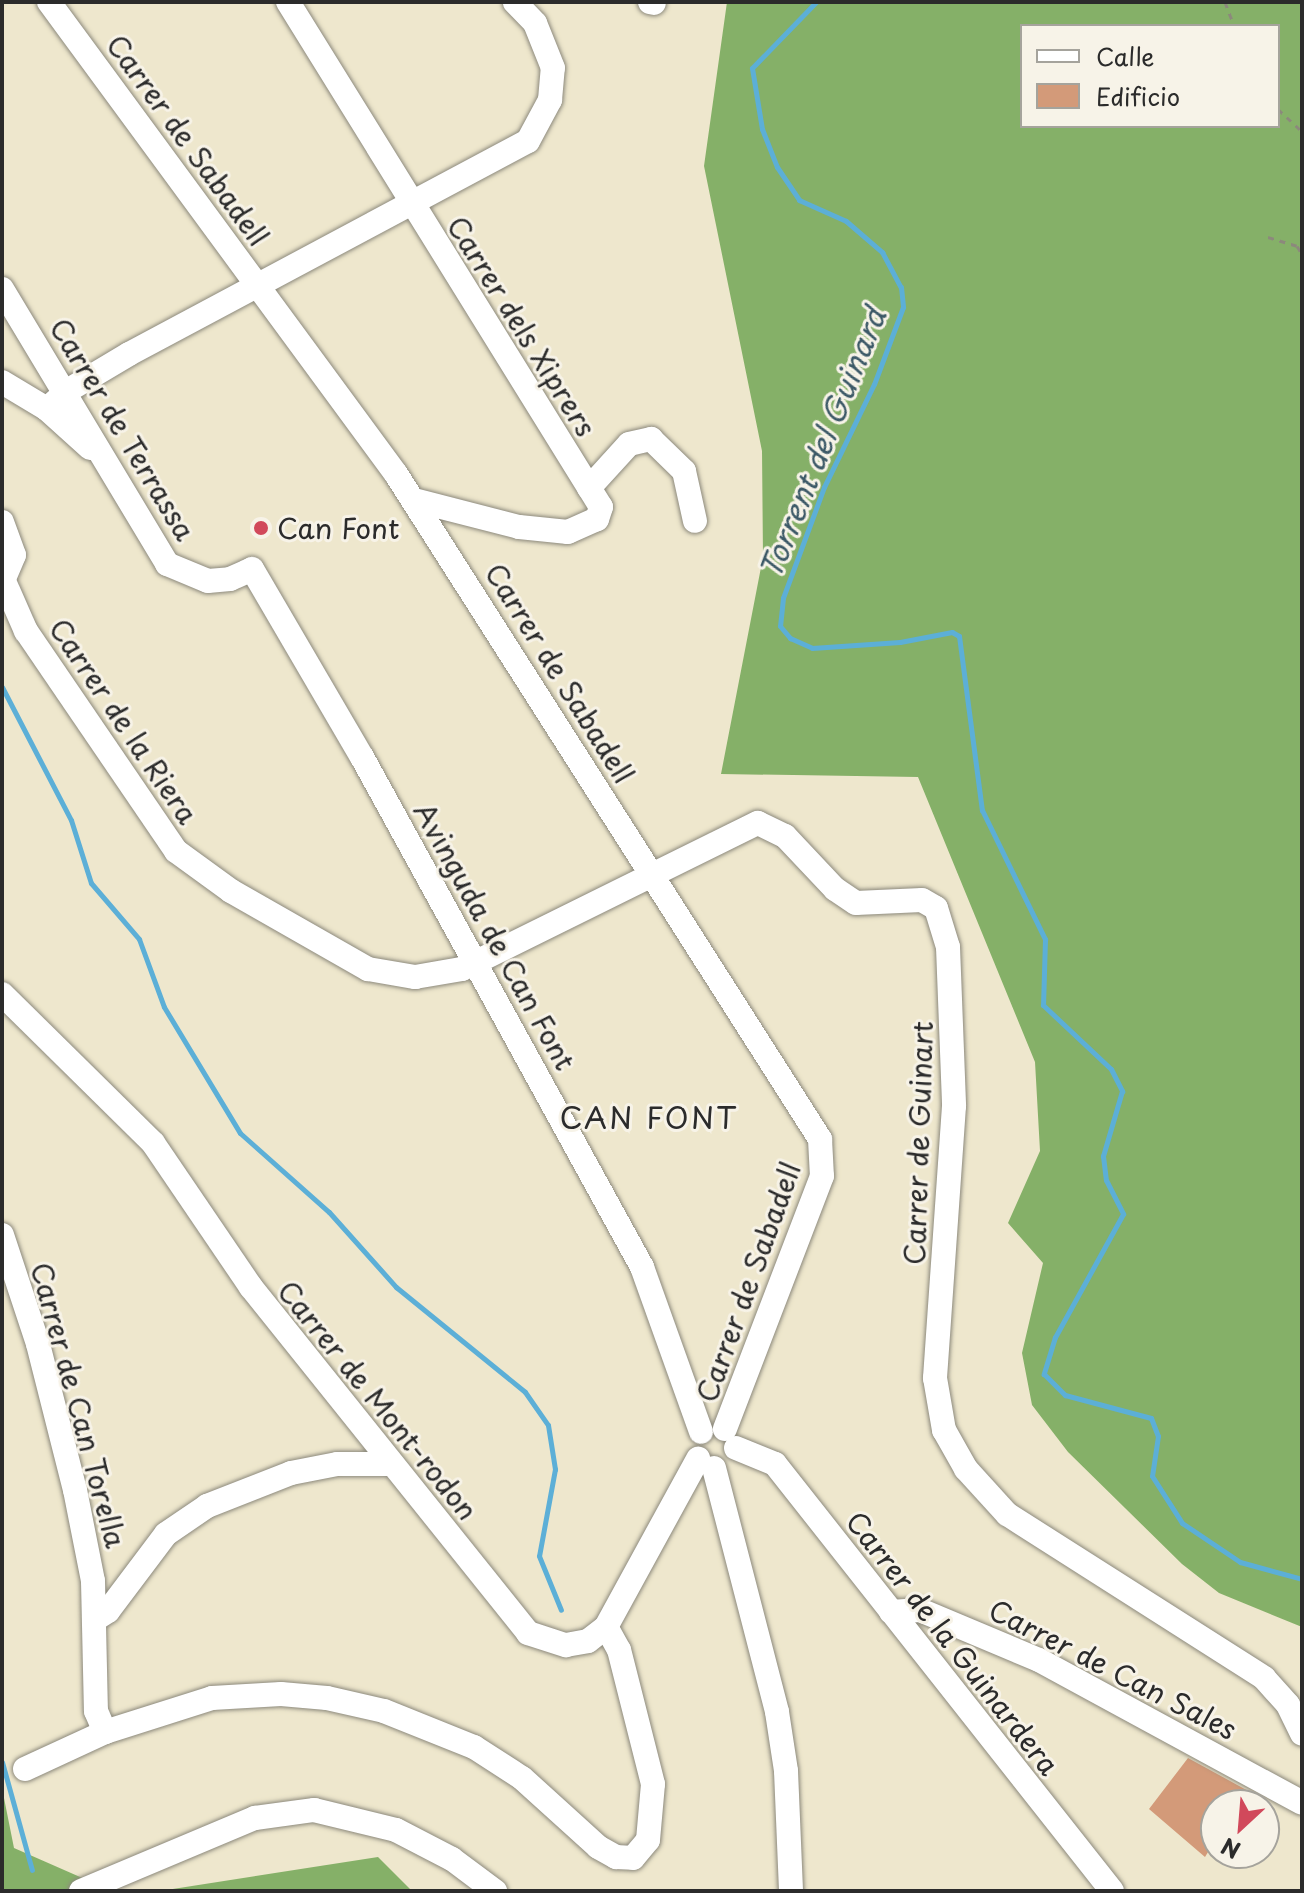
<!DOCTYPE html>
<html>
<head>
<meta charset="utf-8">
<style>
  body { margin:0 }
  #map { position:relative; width:1304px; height:1893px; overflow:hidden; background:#eee7cd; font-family:"Playpen Sans",sans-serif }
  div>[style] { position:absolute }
  .forest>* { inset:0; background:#85b068 }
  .stream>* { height:5px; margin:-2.5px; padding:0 2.5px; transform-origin:2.5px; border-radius:2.5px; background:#5cafd7 }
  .building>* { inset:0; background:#d39a79 }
  .path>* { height:3px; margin-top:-1.5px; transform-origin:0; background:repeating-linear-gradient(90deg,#8c897c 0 6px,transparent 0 12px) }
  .roads { filter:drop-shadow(0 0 2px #8c897c) drop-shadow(0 0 2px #8c897c) }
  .minor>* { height:24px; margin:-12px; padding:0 12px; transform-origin:12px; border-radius:12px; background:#fff }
  .dots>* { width:22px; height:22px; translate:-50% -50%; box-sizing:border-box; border:4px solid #f7f3e8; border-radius:50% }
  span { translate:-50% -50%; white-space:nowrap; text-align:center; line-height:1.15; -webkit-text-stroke:6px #f7f3e8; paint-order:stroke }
  .street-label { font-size:28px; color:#2b2b2b }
  .poi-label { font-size:28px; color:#2b2b2b }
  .left { translate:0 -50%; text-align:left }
  .water-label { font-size:30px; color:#3c5967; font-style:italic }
  .neighbourhood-label { font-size:30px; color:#2b2b2b; letter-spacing:2px }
  .frame { position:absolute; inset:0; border:4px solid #2b2b2b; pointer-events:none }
  .legend { position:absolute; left:1020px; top:24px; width:260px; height:104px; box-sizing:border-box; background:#f7f3e8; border:2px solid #a5a39c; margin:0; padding:10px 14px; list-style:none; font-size:24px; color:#2b2b2b }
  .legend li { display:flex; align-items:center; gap:16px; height:40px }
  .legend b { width:40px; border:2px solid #a5a39c }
  .north { position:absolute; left:1200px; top:1789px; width:80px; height:80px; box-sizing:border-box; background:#f7f3e8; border:2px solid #a5a39c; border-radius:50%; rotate:206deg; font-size:22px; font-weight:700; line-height:32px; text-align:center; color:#2b2b2b }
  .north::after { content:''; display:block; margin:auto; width:28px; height:36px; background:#d1495b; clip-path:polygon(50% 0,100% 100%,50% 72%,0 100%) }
</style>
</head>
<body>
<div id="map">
  <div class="forest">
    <i style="clip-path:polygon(evenodd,727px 2px,1302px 2px,1302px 1627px,1219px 1593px,1182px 1564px,1068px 1452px,1032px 1405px,1022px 1353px,1043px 1263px,1008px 1223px,1040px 1151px,1035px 1062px,918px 777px,721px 774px,763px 557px,762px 451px,704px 166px,727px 2px,1022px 26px,1278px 26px,1278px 126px,1022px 126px,1022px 26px)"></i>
    <i style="clip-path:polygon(2px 1788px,14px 1848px,112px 1891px,2px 1891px)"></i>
    <i style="clip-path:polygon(378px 1857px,412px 1891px,160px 1891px)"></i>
  </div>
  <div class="stream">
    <i style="left:816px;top:2px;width:92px;rotate:134.1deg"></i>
    <i style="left:752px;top:68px;width:62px;rotate:80.7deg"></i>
    <i style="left:762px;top:129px;width:41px;rotate:68.5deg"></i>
    <i style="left:777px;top:167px;width:40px;rotate:56deg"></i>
    <i style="left:799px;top:200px;width:51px;rotate:24.1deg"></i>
    <i style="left:846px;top:221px;width:48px;rotate:40.7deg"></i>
    <i style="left:882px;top:252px;width:40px;rotate:62deg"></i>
    <i style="left:901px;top:287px;width:20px;rotate:84deg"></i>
    <i style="left:903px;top:307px;width:82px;rotate:110.6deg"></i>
    <i style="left:874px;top:384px;width:114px;rotate:115.9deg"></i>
    <i style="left:824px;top:487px;width:118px;rotate:110.3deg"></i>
    <i style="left:783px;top:598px;width:28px;rotate:96deg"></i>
    <i style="left:780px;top:626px;width:16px;rotate:50deg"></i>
    <i style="left:790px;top:638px;width:24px;rotate:24deg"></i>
    <i style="left:812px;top:648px;width:88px;rotate:-3.9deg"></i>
    <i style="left:900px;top:642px;width:53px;rotate:-10.9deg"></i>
    <i style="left:952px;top:632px;width:8px;rotate:30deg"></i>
    <i style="left:959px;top:636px;width:176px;rotate:82.5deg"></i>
    <i style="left:982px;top:810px;width:144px;rotate:64deg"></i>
    <i style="left:1045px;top:939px;width:66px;rotate:91.7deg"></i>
    <i style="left:1043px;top:1005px;width:93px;rotate:43.3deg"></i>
    <i style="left:1111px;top:1069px;width:25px;rotate:63deg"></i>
    <i style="left:1122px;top:1091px;width:68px;rotate:106.3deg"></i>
    <i style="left:1103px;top:1156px;width:24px;rotate:83deg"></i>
    <i style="left:1106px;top:1180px;width:38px;rotate:63deg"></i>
    <i style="left:1123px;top:1214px;width:141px;rotate:118.9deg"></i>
    <i style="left:1055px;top:1337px;width:39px;rotate:107deg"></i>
    <i style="left:1044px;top:1374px;width:30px;rotate:45deg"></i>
    <i style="left:1065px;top:1395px;width:89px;rotate:15deg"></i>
    <i style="left:1151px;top:1418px;width:19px;rotate:69deg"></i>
    <i style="left:1158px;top:1436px;width:40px;rotate:98.5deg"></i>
    <i style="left:1152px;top:1476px;width:56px;rotate:57.4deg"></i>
    <i style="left:1182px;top:1523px;width:70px;rotate:33.9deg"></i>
    <i style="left:1240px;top:1562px;width:64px;rotate:15.3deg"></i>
    <i style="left:2px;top:687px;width:150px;rotate:62.6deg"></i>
    <i style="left:71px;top:820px;width:66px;rotate:72.4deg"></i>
    <i style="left:91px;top:883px;width:74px;rotate:49.4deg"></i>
    <i style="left:139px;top:939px;width:72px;rotate:69.8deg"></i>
    <i style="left:164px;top:1007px;width:147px;rotate:58.9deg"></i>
    <i style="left:240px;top:1133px;width:119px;rotate:41.6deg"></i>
    <i style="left:329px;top:1212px;width:101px;rotate:48.2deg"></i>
    <i style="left:396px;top:1287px;width:166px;rotate:39.1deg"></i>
    <i style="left:525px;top:1392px;width:40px;rotate:55.1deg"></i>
    <i style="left:548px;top:1425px;width:45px;rotate:81deg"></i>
    <i style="left:555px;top:1469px;width:88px;rotate:100.4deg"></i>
    <i style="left:539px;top:1556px;width:58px;rotate:67.8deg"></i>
    <i style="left:2px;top:1762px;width:112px;rotate:74.5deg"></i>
  </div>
  <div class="building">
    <i style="clip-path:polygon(1188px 1758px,1252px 1793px,1243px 1805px,1216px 1805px,1216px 1839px,1205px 1857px,1149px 1809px)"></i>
  </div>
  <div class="path">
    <i style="left:1225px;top:2px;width:26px;rotate:69deg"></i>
    <i style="left:1278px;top:109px;width:33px;rotate:43deg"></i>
    <i style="left:1268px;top:237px;width:30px;rotate:17deg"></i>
    <i style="left:1297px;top:246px;width:9px;rotate:58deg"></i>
  </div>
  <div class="roads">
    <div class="minor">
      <i style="left:49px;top:2px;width:586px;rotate:53.68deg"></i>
      <i style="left:396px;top:474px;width:789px;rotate:57.48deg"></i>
      <i style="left:820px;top:1139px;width:37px;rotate:87deg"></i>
      <i style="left:822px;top:1176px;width:271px;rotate:111deg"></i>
      <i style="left:288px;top:2px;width:594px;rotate:58.21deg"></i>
      <i style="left:601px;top:507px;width:13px;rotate:108deg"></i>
      <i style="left:597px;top:519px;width:32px;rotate:156deg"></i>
      <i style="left:568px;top:532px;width:49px;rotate:-174.2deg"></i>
      <i style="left:519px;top:527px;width:108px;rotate:-165.6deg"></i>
      <i style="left:650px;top:2px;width:4px;rotate:14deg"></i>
      <i style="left:2px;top:289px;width:321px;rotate:59deg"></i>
      <i style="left:167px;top:564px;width:44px;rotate:22.5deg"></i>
      <i style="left:208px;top:581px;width:22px;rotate:-5deg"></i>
      <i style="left:230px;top:579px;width:24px;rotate:-24deg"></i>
      <i style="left:252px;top:569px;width:218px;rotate:59.7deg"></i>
      <i style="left:362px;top:757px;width:582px;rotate:61.23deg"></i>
      <i style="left:642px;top:1267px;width:175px;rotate:70.3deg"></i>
      <i style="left:2px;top:382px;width:52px;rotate:31deg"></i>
      <i style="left:47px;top:409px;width:58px;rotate:42.2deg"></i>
      <i style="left:47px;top:409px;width:27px;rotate:-42deg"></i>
      <i style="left:67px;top:391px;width:72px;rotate:-30.8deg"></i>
      <i style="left:129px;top:354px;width:452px;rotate:-28.1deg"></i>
      <i style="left:528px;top:141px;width:47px;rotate:-61.8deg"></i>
      <i style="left:550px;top:100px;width:32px;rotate:-85deg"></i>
      <i style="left:553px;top:68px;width:48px;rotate:-111.8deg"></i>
      <i style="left:535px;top:23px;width:29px;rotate:-134deg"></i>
      <i style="left:589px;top:488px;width:59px;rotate:-47.7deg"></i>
      <i style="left:629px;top:444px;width:23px;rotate:-13deg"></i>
      <i style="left:651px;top:439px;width:46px;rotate:44.1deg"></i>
      <i style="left:684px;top:471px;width:51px;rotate:77.6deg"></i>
      <i style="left:2px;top:522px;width:35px;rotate:70deg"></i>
      <i style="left:14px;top:555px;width:30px;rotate:113deg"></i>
      <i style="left:4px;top:581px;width:55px;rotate:66.3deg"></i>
      <i style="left:26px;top:631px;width:266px;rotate:55.7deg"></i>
      <i style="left:176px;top:851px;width:68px;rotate:36deg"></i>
      <i style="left:231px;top:891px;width:158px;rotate:29.7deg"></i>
      <i style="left:368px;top:969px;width:48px;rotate:9.7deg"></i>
      <i style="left:415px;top:977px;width:48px;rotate:-9.7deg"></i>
      <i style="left:462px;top:969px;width:330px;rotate:-26.3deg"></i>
      <i style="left:758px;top:823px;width:30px;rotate:26deg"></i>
      <i style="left:785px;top:836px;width:73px;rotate:46.7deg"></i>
      <i style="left:835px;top:889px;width:25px;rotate:34deg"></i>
      <i style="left:856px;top:903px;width:66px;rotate:-2.6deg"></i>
      <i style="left:922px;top:900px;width:16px;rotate:30deg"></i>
      <i style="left:936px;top:908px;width:41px;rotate:72.9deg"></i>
      <i style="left:948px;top:947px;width:159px;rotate:87.8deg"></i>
      <i style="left:954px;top:1106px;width:273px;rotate:94deg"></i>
      <i style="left:935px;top:1378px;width:53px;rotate:80.2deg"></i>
      <i style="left:944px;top:1430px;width:45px;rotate:60.6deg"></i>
      <i style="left:966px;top:1469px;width:61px;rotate:47.7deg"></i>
      <i style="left:1007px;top:1514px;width:305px;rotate:32.5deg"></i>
      <i style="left:1264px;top:1678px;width:36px;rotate:48deg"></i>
      <i style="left:1288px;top:1705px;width:32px;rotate:64deg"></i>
      <i style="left:2px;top:994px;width:212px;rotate:44.6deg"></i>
      <i style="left:153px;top:1143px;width:174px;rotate:55.8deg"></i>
      <i style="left:251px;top:1287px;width:443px;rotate:51.3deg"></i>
      <i style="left:528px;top:1633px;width:40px;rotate:18deg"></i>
      <i style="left:566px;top:1645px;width:22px;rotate:-10deg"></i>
      <i style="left:588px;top:1641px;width:23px;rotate:-38deg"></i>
      <i style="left:606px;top:1627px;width:192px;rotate:-61.3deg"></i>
      <i style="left:2px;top:1235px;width:115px;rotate:71.7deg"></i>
      <i style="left:38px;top:1344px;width:151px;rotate:75.8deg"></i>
      <i style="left:75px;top:1490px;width:93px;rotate:78.8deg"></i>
      <i style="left:93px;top:1581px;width:130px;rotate:88.7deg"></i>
      <i style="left:96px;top:1711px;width:23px;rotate:67deg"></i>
      <i style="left:736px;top:1448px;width:42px;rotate:22.3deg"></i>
      <i style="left:775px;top:1464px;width:544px;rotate:51.72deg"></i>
      <i style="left:714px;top:1468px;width:252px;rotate:75.5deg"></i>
      <i style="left:777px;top:1712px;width:60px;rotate:81.3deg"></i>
      <i style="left:786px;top:1771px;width:120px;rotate:87.6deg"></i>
      <i style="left:891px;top:1612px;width:29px;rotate:-4deg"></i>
      <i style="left:920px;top:1610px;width:129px;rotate:22.8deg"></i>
      <i style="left:1039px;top:1660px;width:299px;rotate:28.5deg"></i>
      <i style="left:97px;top:1618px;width:13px;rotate:-32deg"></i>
      <i style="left:108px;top:1611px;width:96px;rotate:-53deg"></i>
      <i style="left:166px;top:1534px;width:50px;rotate:-34.3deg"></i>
      <i style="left:207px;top:1506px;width:90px;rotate:-21.4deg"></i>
      <i style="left:291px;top:1473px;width:47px;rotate:-11.1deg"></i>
      <i style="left:337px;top:1464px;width:52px"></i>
      <i style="left:25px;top:1769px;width:88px;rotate:-24.8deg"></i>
      <i style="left:105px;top:1732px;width:112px;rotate:-17.6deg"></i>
      <i style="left:212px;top:1698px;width:69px;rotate:-3.3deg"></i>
      <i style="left:281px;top:1694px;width:46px;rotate:5deg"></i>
      <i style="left:327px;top:1698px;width:58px;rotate:12.8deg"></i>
      <i style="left:384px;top:1711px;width:97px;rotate:21.8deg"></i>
      <i style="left:474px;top:1747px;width:57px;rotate:32.9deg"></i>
      <i style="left:522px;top:1778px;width:103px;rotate:42.2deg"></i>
      <i style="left:598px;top:1847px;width:21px;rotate:29deg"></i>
      <i style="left:616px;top:1857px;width:17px;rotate:3deg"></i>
      <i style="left:633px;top:1858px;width:23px;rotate:-50deg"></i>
      <i style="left:648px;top:1840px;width:56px;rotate:-84.9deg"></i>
      <i style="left:653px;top:1784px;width:138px;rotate:-104.2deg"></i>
      <i style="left:619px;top:1650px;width:26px;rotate:-119deg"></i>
      <i style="left:81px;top:1891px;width:189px;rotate:-22.8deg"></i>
      <i style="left:255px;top:1818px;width:60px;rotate:-7.7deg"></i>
      <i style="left:314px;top:1810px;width:84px;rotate:13.7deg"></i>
      <i style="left:396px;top:1830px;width:63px;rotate:27.4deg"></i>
      <i style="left:452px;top:1859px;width:54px;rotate:36.7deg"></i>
    </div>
  </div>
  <div class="dots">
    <i style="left:261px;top:528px;background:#d1495b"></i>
  </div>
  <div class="street-label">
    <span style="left:188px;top:140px;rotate:54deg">Carrer de Sabadell</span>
    <span style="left:522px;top:326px;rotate:58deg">Carrer dels Xiprers</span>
    <span style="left:123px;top:429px;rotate:59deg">Carrer de Terrassa</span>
    <span style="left:560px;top:673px;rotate:58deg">Carrer de Sabadell</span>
    <span style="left:124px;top:721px;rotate:56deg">Carrer de la Riera</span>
    <span style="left:495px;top:936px;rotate:61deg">Avinguda de Can Font</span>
    <span style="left:918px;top:1143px;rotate:-88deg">Carrer de Guinart</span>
    <span style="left:748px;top:1282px;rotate:-70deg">Carrer de Sabadell</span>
    <span style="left:378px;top:1400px;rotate:51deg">Carrer de Mont-rodon</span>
    <span style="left:79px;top:1405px;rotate:75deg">Carrer de Can Torella</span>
    <span style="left:953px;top:1643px;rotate:52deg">Carrer de la Guinardera</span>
    <span style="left:1113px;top:1669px;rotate:27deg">Carrer de Can Sales</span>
  </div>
  <div class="poi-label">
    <span class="left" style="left:277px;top:528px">Can Font</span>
  </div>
  <div class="water-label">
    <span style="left:822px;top:443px;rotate:-68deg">Torrent del Guinard</span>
  </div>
  <div class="neighbourhood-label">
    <span style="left:649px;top:1117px">CAN FONT</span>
  </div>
  <div class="frame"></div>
  <ul class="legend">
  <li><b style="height:10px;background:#fff"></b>Calle</li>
  <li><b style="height:22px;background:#d39a79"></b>Edificio</li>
  </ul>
  <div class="north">N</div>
</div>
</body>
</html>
